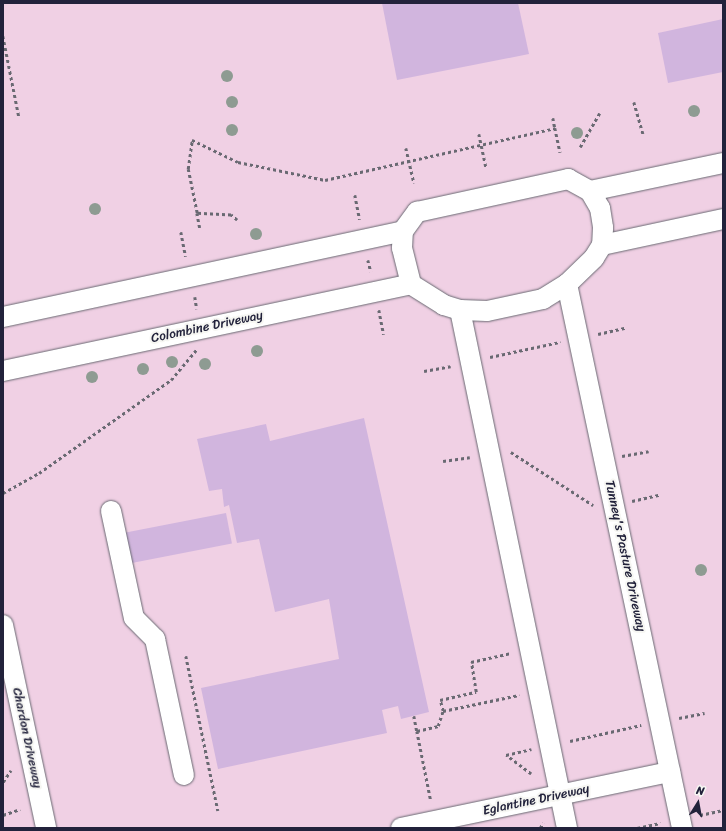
<!DOCTYPE html>
<html>
<head>
<meta charset="utf-8">
<style>
  body { margin:0 }
  #map { position:relative; width:726px; height:831px; overflow:hidden; background:#eeecd9; font-family:Sriracha,sans-serif }
  div>[style] { position:absolute }
  .built>* { inset:0; background:#f0d0e4; transform-origin:0 0 }
  .building>* { inset:0; background:#d1b5de; transform-origin:0 0 }
  .path>* { height:2.5px; margin-top:-1.25px; transform-origin:0; background:repeating-linear-gradient(90deg,#696972 0 3px,transparent 0 6px) }
  .roads { filter:drop-shadow(0 0 1px #696972) drop-shadow(0 0 1px #696972) }
  .minor>* { height:20px; margin:-10px; padding:0 10px; transform-origin:10px; border-radius:10px; background:#fff }
  .trees>* { width:12px; height:12px; margin:-6px; border-radius:50%; background:#8e9b92 }
  span { translate:-50% -50%; white-space:nowrap; text-align:center; line-height:1.15; -webkit-text-stroke:4px #f6f6f2; paint-order:stroke }
  .street-label { font-size:13px; color:#22223b }
  .frame { position:absolute; inset:0; border:4px solid #22223b; pointer-events:none }
  .north { position:absolute; left:678px; top:783px; width:40px; height:40px; -webkit-text-stroke:3px #f6f6f2; paint-order:stroke; rotate:11deg; font-size:11px; font-weight:700; line-height:16px; text-align:center; color:#22223b }
  .north::after { content:''; display:block; margin:auto; width:14px; height:18px; background:#22223b; clip-path:polygon(50% 0,100% 100%,50% 72%,0 100%) }
</style>
</head>
<body>
<div id="map">
  <div class="built">
    <i style="left:3px;top:3px;width:720px;height:825px"></i>
  </div>
  <div class="building">
    <i style="clip-path:polygon(382px 3px,518px 3px,529px 54px,397px 80px)"></i>
    <i style="clip-path:polygon(723px 19px,723px 72px,668px 83px,658px 33px)"></i>
    <i style="clip-path:polygon(364px 418px,429px 712px,401px 719px,398px 706px,382px 710px,387px 733px,218px 769px,201px 688px,339px 659px,329px 599px,275px 612px,259px 539px,237px 543px,229px 505px,224px 507px,222px 489px,209px 491px,197px 439px,266px 424px,270px 441px)"></i>
    <i style="left:226px;top:513px;width:31px;height:102px;rotate:79deg"></i>
  </div>
  <div class="path">
    <i style="left:3px;top:36px;width:83px;rotate:78.8deg"></i>
    <i style="left:634px;top:102px;width:33px;rotate:74deg"></i>
    <i style="left:553px;top:118px;width:10px;rotate:79deg"></i>
    <i style="left:479px;top:134px;width:35px;rotate:78deg"></i>
    <i style="left:580px;top:147px;width:39px;rotate:-60deg"></i>
    <i style="left:406px;top:148px;width:36px;rotate:77deg"></i>
    <i style="left:355px;top:195px;width:25px;rotate:79deg"></i>
    <i style="left:197px;top:213px;width:15px;rotate:79deg"></i>
    <i style="left:237px;top:220px;width:8px;rotate:-140deg"></i>
    <i style="left:231px;top:215px;width:34px;rotate:-177deg"></i>
    <i style="left:197px;top:213px;width:45px;rotate:-101.6deg"></i>
    <i style="left:188px;top:169px;width:29px;rotate:-82deg"></i>
    <i style="left:192px;top:140px;width:51px;rotate:25.6deg"></i>
    <i style="left:238px;top:162px;width:89px;rotate:11.7deg"></i>
    <i style="left:325px;top:180px;width:236px;rotate:-12.7deg"></i>
    <i style="left:555px;top:128px;width:25px;rotate:78deg"></i>
    <i style="left:181px;top:232px;width:25px;rotate:79deg"></i>
    <i style="left:368px;top:260px;width:12px;rotate:76deg"></i>
    <i style="left:195px;top:297px;width:12px;rotate:81deg"></i>
    <i style="left:379px;top:310px;width:25px;rotate:79deg"></i>
    <i style="left:598px;top:334px;width:28px;rotate:-13deg"></i>
    <i style="left:490px;top:357px;width:72px;rotate:-12.1deg"></i>
    <i style="left:424px;top:371px;width:27px;rotate:-10deg"></i>
    <i style="left:511px;top:452px;width:98px;rotate:32.9deg"></i>
    <i style="left:622px;top:456px;width:27px;rotate:-10deg"></i>
    <i style="left:443px;top:461px;width:27px;rotate:-8deg"></i>
    <i style="left:3px;top:493px;width:41px;rotate:-29.1deg"></i>
    <i style="left:39px;top:473px;width:161px;rotate:-35.2deg"></i>
    <i style="left:171px;top:380px;width:39px;rotate:-50deg"></i>
    <i style="left:632px;top:501px;width:28px;rotate:-13deg"></i>
    <i style="left:186px;top:656px;width:158px;rotate:78.3deg"></i>
    <i style="left:443px;top:711px;width:78px;rotate:-11.9deg"></i>
    <i style="left:414px;top:716px;width:15px;rotate:79deg"></i>
    <i style="left:417px;top:731px;width:22px;rotate:-13deg"></i>
    <i style="left:438px;top:726px;width:16px;rotate:-72deg"></i>
    <i style="left:443px;top:711px;width:11px;rotate:-105deg"></i>
    <i style="left:440px;top:700px;width:37px;rotate:-13deg"></i>
    <i style="left:476px;top:692px;width:30px;rotate:-99deg"></i>
    <i style="left:471px;top:662px;width:41px;rotate:-12.7deg"></i>
    <i style="left:679px;top:718px;width:26px;rotate:-11deg"></i>
    <i style="left:417px;top:731px;width:71px;rotate:78.7deg"></i>
    <i style="left:570px;top:741px;width:73px;rotate:-12.7deg"></i>
    <i style="left:531px;top:774px;width:31px;rotate:-143deg"></i>
    <i style="left:506px;top:755px;width:26px;rotate:-13deg"></i>
    <i style="left:3px;top:782px;width:14px;rotate:-56deg"></i>
    <i style="left:3px;top:815px;width:18px;rotate:-19deg"></i>
    <i style="left:700px;top:815px;width:24px;rotate:-12deg"></i>
    <i style="left:540px;top:828px;width:6px;rotate:-59deg"></i>
    <i style="left:637px;top:828px;width:24px;rotate:-12deg"></i>
  </div>
  <div class="roads">
    <div class="minor">
      <i style="left:568px;top:179px;width:25px;rotate:29deg"></i>
      <i style="left:590px;top:191px;width:20px;rotate:60deg"></i>
      <i style="left:600px;top:208px;width:20px;rotate:81deg"></i>
      <i style="left:603px;top:228px;width:17px;rotate:93deg"></i>
      <i style="left:602px;top:245px;width:15px;rotate:122deg"></i>
      <i style="left:594px;top:258px;width:37px;rotate:136deg"></i>
      <i style="left:567px;top:284px;width:28px;rotate:148deg"></i>
      <i style="left:543px;top:299px;width:57px;rotate:167.9deg"></i>
      <i style="left:487px;top:311px;width:27px;rotate:-178deg"></i>
      <i style="left:460px;top:310px;width:17px;rotate:-163deg"></i>
      <i style="left:444px;top:305px;width:39px;rotate:-148deg"></i>
      <i style="left:411px;top:284px;width:37px;rotate:-104deg"></i>
      <i style="left:402px;top:248px;width:17px;rotate:-87deg"></i>
      <i style="left:403px;top:231px;width:24px;rotate:-54deg"></i>
      <i style="left:417px;top:212px;width:155px;rotate:-12.3deg"></i>
      <i style="left:590px;top:191px;width:136px;rotate:-11.9deg"></i>
      <i style="left:602px;top:245px;width:124px;rotate:-12.1deg"></i>
      <i style="left:567px;top:284px;width:556px;rotate:78.06deg"></i>
      <i style="left:460px;top:310px;width:529px;rotate:78.33deg"></i>
      <i style="left:3px;top:317px;width:409px;rotate:-12.1deg"></i>
      <i style="left:3px;top:371px;width:417px;rotate:-12deg"></i>
      <i style="left:111px;top:511px;width:109px;rotate:77.9deg"></i>
      <i style="left:134px;top:618px;width:30px;rotate:45deg"></i>
      <i style="left:155px;top:639px;width:139px;rotate:78deg"></i>
      <i style="left:3px;top:625px;width:208px;rotate:78deg"></i>
      <i style="left:401px;top:828px;width:275px;rotate:-11.8deg"></i>
    </div>
  </div>
  <div class="trees">
    <i style="left:227px;top:76px"></i>
    <i style="left:232px;top:102px"></i>
    <i style="left:694px;top:111px"></i>
    <i style="left:232px;top:130px"></i>
    <i style="left:577px;top:133px"></i>
    <i style="left:95px;top:209px"></i>
    <i style="left:256px;top:234px"></i>
    <i style="left:257px;top:351px"></i>
    <i style="left:172px;top:362px"></i>
    <i style="left:205px;top:364px"></i>
    <i style="left:143px;top:369px"></i>
    <i style="left:92px;top:377px"></i>
    <i style="left:701px;top:570px"></i>
  </div>
  <div class="street-label">
    <span style="left:207px;top:327px;rotate:-12deg">Colombine Driveway</span>
    <span style="left:625px;top:556px;rotate:78deg">Tunney's Pasture Driveway</span>
    <span style="left:27px;top:738px;rotate:78deg">Chardon Driveway</span>
    <span style="left:536px;top:800px;rotate:-12deg">Eglantine Driveway</span>
  </div>
  <div class="frame"></div>
  <div class="north">N</div>
</div>
</body>
</html>
